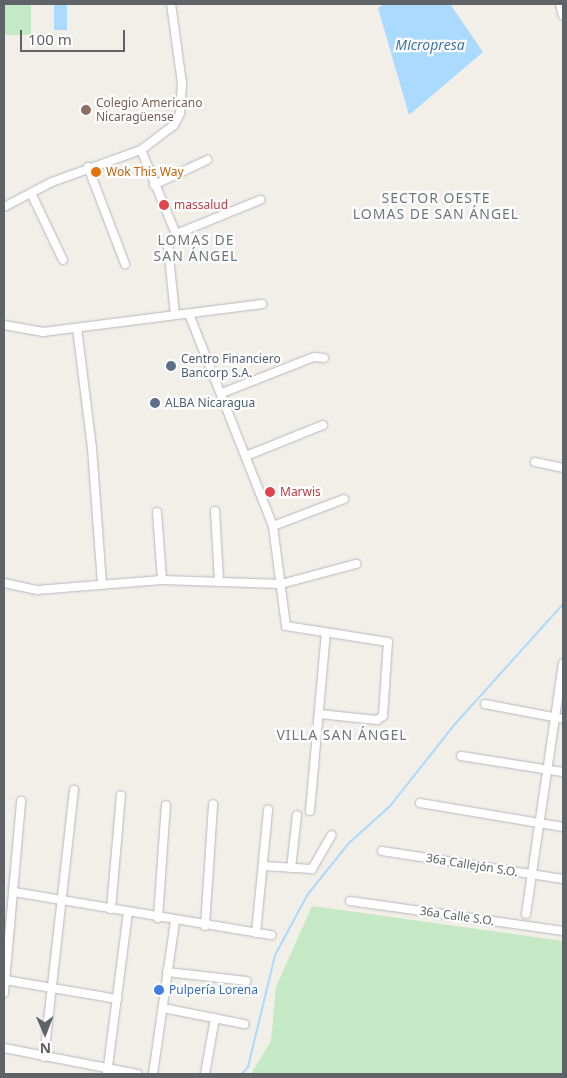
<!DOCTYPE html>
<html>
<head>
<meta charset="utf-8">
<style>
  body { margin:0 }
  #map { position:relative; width:567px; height:1078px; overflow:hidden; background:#f1efe8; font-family:"Noto Sans",sans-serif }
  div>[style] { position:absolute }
  .green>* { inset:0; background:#c5e8c5; transform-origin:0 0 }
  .water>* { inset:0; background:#aadaff; transform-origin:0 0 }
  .stream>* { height:2px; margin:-1px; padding:0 1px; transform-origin:1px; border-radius:1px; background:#aadaff }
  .roads { filter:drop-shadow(0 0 1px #b5b8bc) drop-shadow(0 0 1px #b5b8bc) }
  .minor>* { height:8px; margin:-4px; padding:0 4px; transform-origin:4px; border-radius:4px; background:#fff }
  .dots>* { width:14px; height:14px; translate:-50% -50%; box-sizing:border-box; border:2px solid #fff; border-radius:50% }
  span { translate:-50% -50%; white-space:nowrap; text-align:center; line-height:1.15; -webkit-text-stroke:4.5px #fff; paint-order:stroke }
  .education-label { font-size:12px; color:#785e54 }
  .left { translate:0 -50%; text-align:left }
  .food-label { font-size:12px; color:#c56008 }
  .health-label { font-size:12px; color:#be3a42 }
  .service-label { font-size:12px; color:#4e5e75 }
  .street-label { font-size:12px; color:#5f6368 }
  .shop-label { font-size:12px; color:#366cbe }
  .water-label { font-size:14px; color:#4174aa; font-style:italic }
  .neighbourhood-label { font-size:14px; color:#70757a; letter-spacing:1px }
  .frame { position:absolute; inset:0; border:5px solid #5f6368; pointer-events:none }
  .north { position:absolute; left:20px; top:1008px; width:50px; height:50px; -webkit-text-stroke:4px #fff; paint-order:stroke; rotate:179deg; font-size:14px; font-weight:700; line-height:20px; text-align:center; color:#5f6368 }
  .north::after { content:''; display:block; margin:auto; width:18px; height:22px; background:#5f6368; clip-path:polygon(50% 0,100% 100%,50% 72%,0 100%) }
  .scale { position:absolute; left:20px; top:30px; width:105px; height:22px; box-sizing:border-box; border:2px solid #5f6368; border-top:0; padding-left:6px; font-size:15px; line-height:18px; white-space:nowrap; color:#5f6368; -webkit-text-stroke:4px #fff; paint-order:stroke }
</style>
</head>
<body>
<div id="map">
  <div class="green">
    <i style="left:4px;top:4px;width:27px;height:31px"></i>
    <i style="clip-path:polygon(312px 906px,563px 941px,563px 1074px,251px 1074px,271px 1041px,276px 987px)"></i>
  </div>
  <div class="water">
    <i style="left:54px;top:4px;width:13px;height:26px"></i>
    <i style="clip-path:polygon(384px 4px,450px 4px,483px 52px,409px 115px,378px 8px)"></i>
  </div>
  <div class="stream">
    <i style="left:242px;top:1074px;width:9px;rotate:-49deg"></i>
    <i style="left:248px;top:1067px;width:115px;rotate:-76.4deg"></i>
    <i style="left:275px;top:955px;width:69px;rotate:-61.6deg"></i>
    <i style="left:308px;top:894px;width:64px;rotate:-51.3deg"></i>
    <i style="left:348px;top:844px;width:57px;rotate:-42.1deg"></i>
    <i style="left:390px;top:806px;width:105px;rotate:-51.6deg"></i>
    <i style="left:455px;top:724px;width:161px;rotate:-48deg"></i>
  </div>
  <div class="roads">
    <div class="minor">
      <i style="left:560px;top:4px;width:12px;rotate:76deg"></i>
      <i style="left:141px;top:150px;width:91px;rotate:67.4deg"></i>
      <i style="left:88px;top:167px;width:104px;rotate:69.1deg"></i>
      <i style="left:154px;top:185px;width:59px;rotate:-25.3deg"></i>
      <i style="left:31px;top:193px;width:74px;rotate:64.5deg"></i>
      <i style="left:4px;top:207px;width:54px;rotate:-27.5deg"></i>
      <i style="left:52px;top:182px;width:95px;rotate:-19.8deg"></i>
      <i style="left:141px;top:150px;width:41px;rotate:-37.1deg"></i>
      <i style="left:174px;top:125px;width:13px;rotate:-63deg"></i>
      <i style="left:180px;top:113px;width:30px;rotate:-86deg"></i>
      <i style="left:182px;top:83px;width:80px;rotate:-97.9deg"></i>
      <i style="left:189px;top:314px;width:228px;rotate:68.4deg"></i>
      <i style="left:273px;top:526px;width:101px;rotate:82.6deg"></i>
      <i style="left:286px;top:626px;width:103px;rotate:8.9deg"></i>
      <i style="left:388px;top:642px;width:74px;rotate:93.9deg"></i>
      <i style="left:383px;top:716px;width:7px;rotate:146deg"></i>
      <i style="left:377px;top:720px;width:58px;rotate:-174.1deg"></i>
      <i style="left:175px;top:315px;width:69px;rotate:-95.8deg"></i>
      <i style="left:168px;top:246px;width:14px;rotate:-56deg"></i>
      <i style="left:176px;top:234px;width:91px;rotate:-22deg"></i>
      <i style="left:4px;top:325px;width:40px;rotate:10deg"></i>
      <i style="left:43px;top:332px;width:221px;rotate:-7.3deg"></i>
      <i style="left:77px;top:328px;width:121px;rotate:82.9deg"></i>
      <i style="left:92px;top:448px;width:137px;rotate:85.8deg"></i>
      <i style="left:222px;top:393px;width:99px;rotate:-21.4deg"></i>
      <i style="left:314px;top:357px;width:10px;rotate:6deg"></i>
      <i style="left:246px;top:456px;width:83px;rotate:-21.9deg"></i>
      <i style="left:535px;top:462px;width:29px;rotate:12deg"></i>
      <i style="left:215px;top:511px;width:70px;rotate:86.7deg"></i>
      <i style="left:157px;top:512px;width:68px;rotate:85.8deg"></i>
      <i style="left:273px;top:526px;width:76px;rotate:-20.8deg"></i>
      <i style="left:4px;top:583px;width:34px;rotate:12deg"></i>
      <i style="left:37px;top:590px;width:125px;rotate:-4.6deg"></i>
      <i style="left:162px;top:580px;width:119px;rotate:1.9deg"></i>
      <i style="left:281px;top:584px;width:78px;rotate:-14.9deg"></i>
      <i style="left:485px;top:704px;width:79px;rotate:10.9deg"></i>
      <i style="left:461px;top:756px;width:103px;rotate:8.9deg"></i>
      <i style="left:420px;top:803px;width:145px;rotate:9.5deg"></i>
      <i style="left:310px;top:811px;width:179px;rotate:-84.9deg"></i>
      <i style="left:382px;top:851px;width:183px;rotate:8.8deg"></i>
      <i style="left:263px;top:866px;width:49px;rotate:3.5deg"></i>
      <i style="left:312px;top:869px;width:39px;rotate:-60deg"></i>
      <i style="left:291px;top:868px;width:53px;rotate:-83.5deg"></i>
      <i style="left:14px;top:892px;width:261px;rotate:9.5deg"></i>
      <i style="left:350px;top:901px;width:215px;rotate:8deg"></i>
      <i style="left:111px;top:909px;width:114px;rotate:-85deg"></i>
      <i style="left:526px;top:914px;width:253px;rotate:-81.6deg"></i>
      <i style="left:158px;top:918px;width:113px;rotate:-86deg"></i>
      <i style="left:205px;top:926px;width:122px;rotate:-86.2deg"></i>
      <i style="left:256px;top:933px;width:124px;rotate:-84.4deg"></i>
      <i style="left:167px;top:972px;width:80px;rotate:6.5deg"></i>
      <i style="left:5px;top:980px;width:114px;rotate:9.6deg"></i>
      <i style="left:4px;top:993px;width:193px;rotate:-84.9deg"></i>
      <i style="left:163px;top:1008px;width:83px;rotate:11.2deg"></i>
      <i style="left:4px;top:1048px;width:136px;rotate:11deg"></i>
      <i style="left:44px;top:1057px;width:269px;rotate:-83.6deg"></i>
      <i style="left:107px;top:1074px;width:163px;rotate:-82.6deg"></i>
      <i style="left:153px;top:1074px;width:155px;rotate:-81.8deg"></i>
      <i style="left:205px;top:1074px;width:57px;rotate:-79.9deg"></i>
    </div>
  </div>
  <div class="dots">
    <i style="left:86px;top:110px;background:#8d6e63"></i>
    <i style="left:96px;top:172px;background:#e8710a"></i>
    <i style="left:164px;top:205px;background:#e0444e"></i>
    <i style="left:171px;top:366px;background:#5c6f8a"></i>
    <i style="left:155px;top:403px;background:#5c6f8a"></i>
    <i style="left:270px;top:492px;background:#e0444e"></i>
    <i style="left:159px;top:990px;background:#3f7fe0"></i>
  </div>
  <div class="education-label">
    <span class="left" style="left:96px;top:110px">Colegio Americano<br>Nicaragüense</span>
  </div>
  <div class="food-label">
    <span class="left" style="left:106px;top:172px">Wok This Way</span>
  </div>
  <div class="health-label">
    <span class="left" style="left:174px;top:205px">massalud</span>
    <span class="left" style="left:280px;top:492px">Marwis</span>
  </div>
  <div class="service-label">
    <span class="left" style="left:181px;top:366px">Centro Financiero<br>Bancorp S.A.</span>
    <span class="left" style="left:165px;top:403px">ALBA Nicaragua</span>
  </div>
  <div class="street-label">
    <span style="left:472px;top:865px;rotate:9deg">36a Callejón S.O.</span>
    <span style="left:457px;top:916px;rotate:8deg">36a Calle S.O.</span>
  </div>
  <div class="shop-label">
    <span class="left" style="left:169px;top:990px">Pulpería Lorena</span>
  </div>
  <div class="water-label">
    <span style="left:430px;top:45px">Micropresa</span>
  </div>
  <div class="neighbourhood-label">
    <span style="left:436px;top:206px">SECTOR OESTE<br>LOMAS DE SAN ÁNGEL</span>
    <span style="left:196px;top:248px">LOMAS DE<br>SAN ÁNGEL</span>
    <span style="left:342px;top:735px">VILLA SAN ÁNGEL</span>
  </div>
  <div class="frame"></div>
  <div class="north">N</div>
  <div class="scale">100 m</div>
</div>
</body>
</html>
